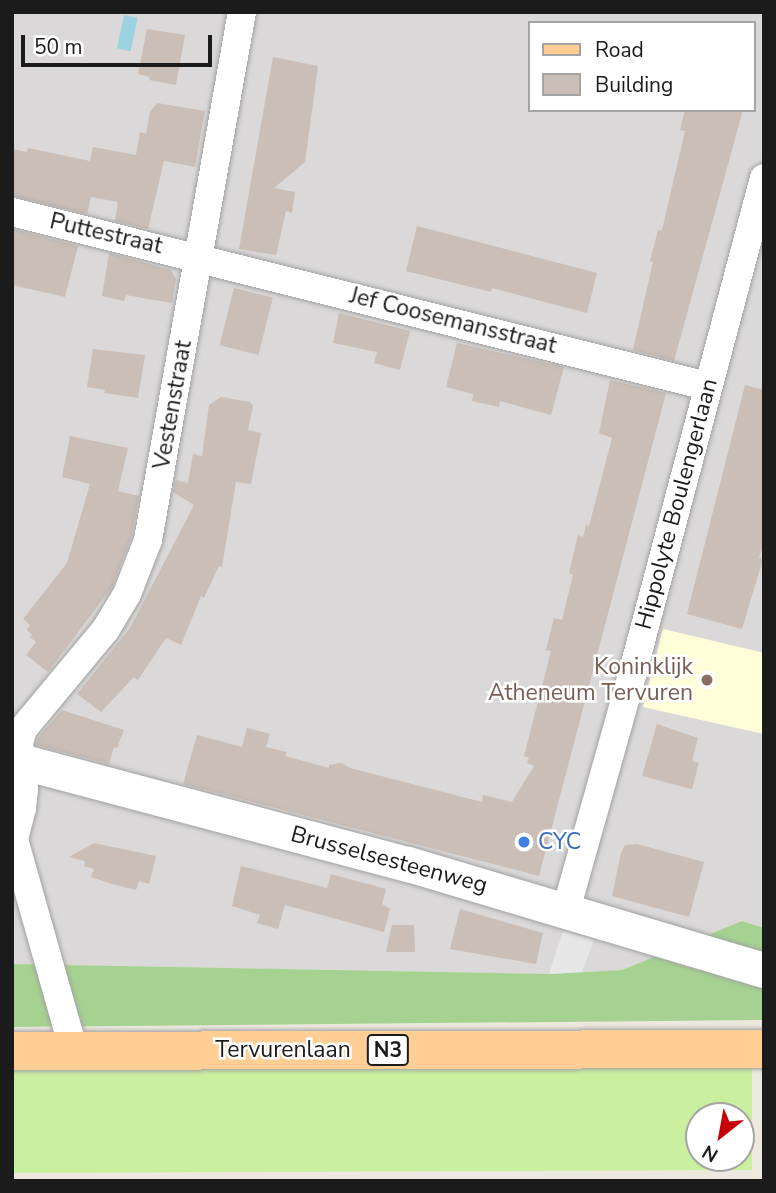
<!DOCTYPE html>
<html>
<head>
<meta charset="utf-8">
<style>
  body { margin:0 }
  #map { position:relative; width:776px; height:1193px; overflow:hidden; background:#eee9e0; font-family:"Nunito Sans",sans-serif }
  div>[style] { position:absolute }
  .residential>* { inset:0; background:#dad8d8 }
  .education>* { inset:0; background:#fffed8 }
  .grass>* { inset:0; background:#c9ef9f }
  .forest>* { inset:0; background:#a5d290 }
  .parking>* { inset:0; background:#e7e7e7 }
  .water>* { inset:0; background:#9bd3e1; transform-origin:0 0 }
  .building>* { inset:0; background:#cabeb6; transform-origin:0 0 }
  .roads { filter:drop-shadow(0 0 2px #a2a2a2) drop-shadow(0 0 2px #a2a2a2) }
  .minor>* { height:28px; margin:-14px; padding:0 14px; transform-origin:14px; border-radius:14px; background:#fff }
  .tertiary>* { height:35px; margin:-17.5px; padding:0 17.5px; transform-origin:17.5px; border-radius:17.5px; background:#fff }
  .primary>* { height:38px; margin:-19px; padding:0 19px; transform-origin:19px; border-radius:19px; background:#ffce94 }
  .dots>* { width:19px; height:19px; translate:-50% -50%; box-sizing:border-box; border:4px solid #fff; border-radius:50% }
  span { translate:-50% -50%; white-space:nowrap; text-align:center; line-height:1.15; -webkit-text-stroke:5px #fff; paint-order:stroke }
  .shield-label span { padding:2px 5px; background:#fff; border:2px solid; border-radius:5px; -webkit-text-stroke-width:0 }
  .shield-label { font-size:21px; color:#1b1b1b; font-weight:700 }
  .street-label { font-size:23px; color:#1b1b1b }
  .education-label { font-size:23px; color:#785e54 }
  .right { translate:-100% -50%; text-align:right }
  .shop-label { font-size:23px; color:#366cbe }
  .left { translate:0 -50%; text-align:left }
  .frame { position:absolute; inset:0; border:14px solid #1b1b1b; pointer-events:none }
  .legend { position:absolute; left:528px; top:21px; width:228px; height:91px; box-sizing:border-box; background:#fff; border:2px solid #a4a4a4; margin:0; padding:9px 12px; list-style:none; font-size:21px; color:#1b1b1b }
  .legend li { display:flex; align-items:center; gap:14px; height:35px }
  .legend b { width:35px; border:2px solid #a4a4a4 }
  .north { position:absolute; left:685px; top:1102px; width:70px; height:70px; box-sizing:border-box; background:#fff; border:2px solid #a4a4a4; border-radius:50%; rotate:211deg; font-size:19px; font-weight:700; line-height:28px; text-align:center; color:#1b1b1b }
  .north::after { content:''; display:block; margin:auto; width:24px; height:32px; background:#c70006; clip-path:polygon(50% 0,100% 100%,50% 72%,0 100%) }
  .scale { position:absolute; left:21px; top:35px; width:191px; height:32px; box-sizing:border-box; border:4px solid #1b1b1b; border-top:0; padding-left:9px; font-size:21px; line-height:24px; white-space:nowrap; color:#1b1b1b; -webkit-text-stroke:5px #fff; paint-order:stroke }
</style>
</head>
<body>
<div id="map">
  <div class="residential">
    <i style="clip-path:polygon(evenodd,12px 12px,764px 12px,764px 653px,663px 629px,644px 707px,764px 734px,764px 928px,742px 921px,622px 970px,549px 974px,12px 964px,12px 12px,529px 23px,753px 23px,753px 110px,529px 110px,529px 23px)"></i>
  </div>
  <div class="education">
    <i style="clip-path:polygon(663px 629px,764px 653px,764px 734px,643px 707px)"></i>
  </div>
  <div class="grass">
    <i style="clip-path:polygon(evenodd,752px 1065px,752px 1170px,12px 1173px,12px 1068px,752px 1065px,699px 1116px,741px 1116px,741px 1158px,699px 1158px,699px 1116px)"></i>
  </div>
  <div class="forest">
    <i style="clip-path:polygon(742px 921px,764px 928px,764px 1020px,12px 1027px,12px 964px,549px 974px,622px 970px)"></i>
  </div>
  <div class="parking">
    <i style="clip-path:polygon(563px 931px,594px 940px,582px 972px,549px 974px)"></i>
  </div>
  <div class="water">
    <i style="left:124px;top:15px;width:14px;height:34px;rotate:12deg"></i>
  </div>
  <div class="building">
    <i style="clip-path:polygon(147px 29px,185px 35px,176px 85px,149px 80px,150px 77px,138px 74px)"></i>
    <i style="clip-path:polygon(273px 57px,318px 66px,305px 162px,274px 188px,295px 192px,292px 213px,286px 211px,276px 255px,239px 249px)"></i>
    <i style="clip-path:polygon(157px 103px,205px 111px,195px 167px,164px 161px,148px 229px,115px 221px,118px 202px,91px 197px,87px 214px,12px 196px,12px 149px,27px 152px,28px 148px,90px 161px,93px 147px,136px 155px,140px 132px,146px 134px,150px 112px)"></i>
    <i style="clip-path:polygon(685px 110px,743px 110px,674px 361px,633px 350px,653px 262px,650px 261px,658px 230px,662px 230px,685px 131px,680px 130px)"></i>
    <i style="clip-path:polygon(417px 226px,597px 273px,587px 313px,492px 288px,491px 292px,406px 271px)"></i>
    <i style="clip-path:polygon(12px 229px,78px 246px,65px 297px,12px 285px)"></i>
    <i style="clip-path:polygon(109px 253px,171px 270px,176px 279px,172px 303px,126px 295px,124px 301px,102px 296px)"></i>
    <i style="left:234px;top:288px;width:40px;height:59px;rotate:14deg"></i>
    <i style="clip-path:polygon(339px 313px,410px 331px,400px 370px,374px 363px,377px 352px,333px 343px)"></i>
    <i style="clip-path:polygon(457px 343px,564px 367px,551px 415px,500px 401px,499px 407px,472px 401px,473px 394px,446px 387px)"></i>
    <i style="clip-path:polygon(93px 349px,145px 355px,138px 398px,104px 393px,105px 390px,87px 387px)"></i>
    <i style="clip-path:polygon(610px 380px,666px 393px,539px 876px,183px 784px,197px 735px,242px 747px,247px 728px,270px 734px,266px 747px,287px 752px,285px 756px,329px 768px,329px 765px,341px 763px,350px 768px,482px 802px,483px 795px,512px 802px,534px 766px,527px 763px,529px 758px,524px 756px,551px 651px,546px 650px,554px 618px,562px 620px,573px 575px,569px 573px,578px 535px,583px 537px,586px 525px,589px 526px,612px 438px,599px 433px)"></i>
    <i style="clip-path:polygon(745px 385px,764px 390px,764px 542px,759px 558px,763px 559px,742px 629px,687px 614px)"></i>
    <i style="clip-path:polygon(221px 397px,250px 402px,253px 406px,248px 430px,261px 433px,251px 484px,236px 482px,222px 567px,219px 566px,204px 598px,201px 596px,181px 645px,166px 638px,138px 680px,134px 677px,101px 712px,77px 694px,130px 628px,194px 505px,173px 492px,176px 480px,188px 483px,193px 454px,202px 456px,209px 405px)"></i>
    <i style="clip-path:polygon(70px 436px,128px 448px,118px 491px,139px 496px,132px 535px,112px 587px,48px 672px,26px 655px,36px 642px,30px 637px,32px 635px,27px 630px,30px 625px,23px 619px,67px 563px,90px 484px,62px 477px)"></i>
    <i style="clip-path:polygon(62px 710px,124px 730px,117px 748px,114px 747px,109px 764px,36px 745px,38px 738px)"></i>
    <i style="clip-path:polygon(657px 724px,698px 738px,692px 761px,699px 763px,692px 789px,642px 776px)"></i>
    <i style="clip-path:polygon(94px 843px,156px 856px,149px 884px,139px 881px,136px 890px,112px 884px,91px 877px,94px 869px,84px 866px,85px 861px,69px 857px)"></i>
    <i style="clip-path:polygon(637px 844px,704px 862px,689px 917px,612px 896px,621px 853px,625px 845px)"></i>
    <i style="clip-path:polygon(241px 866px,327px 888px,331px 874px,386px 889px,382px 904px,390px 909px,384px 932px,285px 905px,278px 929px,257px 923px,260px 915px,232px 906px)"></i>
    <i style="clip-path:polygon(460px 909px,543px 933px,536px 964px,450px 949px)"></i>
    <i style="clip-path:polygon(392px 925px,414px 925px,415px 952px,386px 952px)"></i>
  </div>
  <div class="roads">
    <div class="minor">
      <i style="left:12px;top:212px;width:716px;rotate:14.06deg"></i>
      <i style="left:15px;top:843px;width:216px;rotate:74.2deg"></i>
      <i style="left:12px;top:847px;width:40px;rotate:-75.6deg"></i>
      <i style="left:22px;top:808px;width:19px;rotate:-84deg"></i>
      <i style="left:24px;top:789px;width:46px;rotate:-96.2deg"></i>
      <i style="left:19px;top:743px;width:15px;rotate:-74deg"></i>
      <i style="left:23px;top:729px;width:130px;rotate:-50.3deg"></i>
      <i style="left:106px;top:629px;width:41px;rotate:-59deg"></i>
      <i style="left:127px;top:594px;width:58px;rotate:-68.7deg"></i>
      <i style="left:148px;top:540px;width:536px;rotate:-79.91deg"></i>
      <i style="left:566px;top:910px;width:244px;rotate:-74.3deg"></i>
      <i style="left:632px;top:675px;width:514px;rotate:-75.13deg"></i>
    </div>
    <div class="tertiary">
      <i style="left:12px;top:759px;width:410px;rotate:14.9deg"></i>
      <i style="left:408px;top:864px;width:371px;rotate:16.6deg"></i>
    </div>
    <div class="primary">
      <i style="left:12px;top:1051px;width:752px;rotate:-0.15deg"></i>
    </div>
  </div>
  <div class="dots">
    <i style="left:707px;top:680px;background:#8d6e63"></i>
    <i style="left:524px;top:842px;background:#3f7fe0"></i>
  </div>
  <div class="shield-label">
    <span style="left:388px;top:1050px">N3</span>
  </div>
  <div class="street-label">
    <span style="left:106px;top:234px;rotate:13deg">Puttestraat</span>
    <span style="left:453px;top:321px;rotate:14deg">Jef Coosemansstraat</span>
    <span style="left:173px;top:405px;rotate:-80deg">Vestenstraat</span>
    <span style="left:677px;top:504px;rotate:-75deg">Hippolyte Boulengerlaan</span>
    <span style="left:389px;top:860px;rotate:15deg">Brusselsesteenweg</span>
    <span style="left:283px;top:1050px">Tervurenlaan</span>
  </div>
  <div class="education-label">
    <span class="right" style="left:693px;top:680px">Koninklijk<br>Atheneum Tervuren</span>
  </div>
  <div class="shop-label">
    <span class="left" style="left:538px;top:842px">CYC</span>
  </div>
  <div class="frame"></div>
  <ul class="legend">
  <li><b style="height:9px;background:#ffce94"></b>Road</li>
  <li><b style="height:19px;background:#cabeb6"></b>Building</li>
  </ul>
  <div class="north">N</div>
  <div class="scale">50 m</div>
</div>
</body>
</html>
